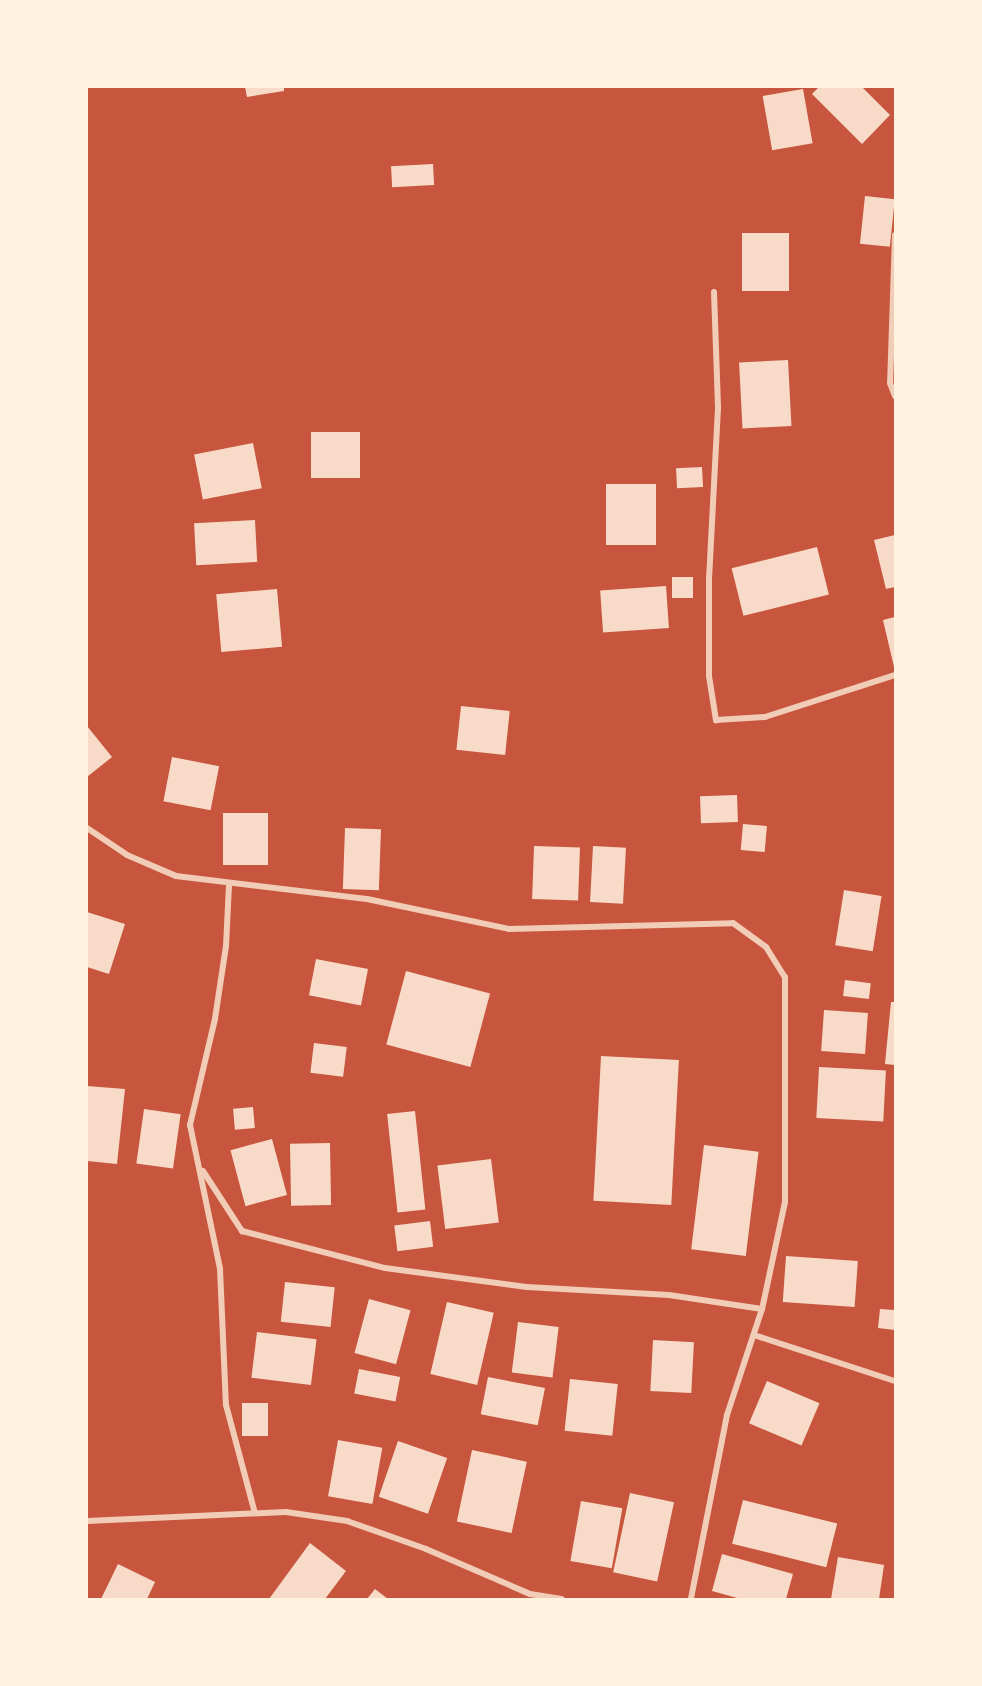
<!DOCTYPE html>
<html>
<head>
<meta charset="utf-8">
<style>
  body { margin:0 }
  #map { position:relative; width:982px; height:1686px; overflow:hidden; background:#c8553d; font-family:"DM Sans",sans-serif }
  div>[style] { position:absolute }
  .building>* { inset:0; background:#f7dbc8; transform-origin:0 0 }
  .minor>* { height:6px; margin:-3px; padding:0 3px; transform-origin:3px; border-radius:3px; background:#f1ccb7 }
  span { translate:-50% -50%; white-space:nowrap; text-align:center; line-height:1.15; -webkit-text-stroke:6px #fff3e0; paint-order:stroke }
  .frame { position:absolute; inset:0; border:88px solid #fff3e0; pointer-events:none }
</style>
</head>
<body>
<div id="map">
  <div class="building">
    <i style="clip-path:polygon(245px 87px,284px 87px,284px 91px,247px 97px)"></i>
    <i style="clip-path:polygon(819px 87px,862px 87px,890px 115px,862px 144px,812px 94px)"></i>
    <i style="left:803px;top:89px;width:55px;height:41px;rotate:80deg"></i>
    <i style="left:433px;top:164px;width:21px;height:42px;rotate:87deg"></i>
    <i style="left:865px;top:196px;width:30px;height:48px;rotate:6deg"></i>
    <i style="left:742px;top:233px;width:47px;height:58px"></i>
    <i style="left:788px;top:360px;width:66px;height:49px;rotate:87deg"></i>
    <i style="left:311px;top:432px;width:49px;height:46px"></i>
    <i style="left:253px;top:443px;width:46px;height:60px;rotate:79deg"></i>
    <i style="left:702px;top:467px;width:20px;height:26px;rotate:87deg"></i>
    <i style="left:606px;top:484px;width:50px;height:61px"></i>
    <i style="left:255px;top:520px;width:42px;height:61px;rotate:87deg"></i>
    <i style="clip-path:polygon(895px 535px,895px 587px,886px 589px,874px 540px)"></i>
    <i style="left:817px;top:547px;width:49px;height:88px;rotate:76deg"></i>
    <i style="left:672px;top:577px;width:21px;height:21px"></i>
    <i style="left:666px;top:586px;width:42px;height:66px;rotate:86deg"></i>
    <i style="left:277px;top:589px;width:58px;height:61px;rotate:85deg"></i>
    <i style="clip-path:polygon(895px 617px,895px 667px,894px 667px,883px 620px)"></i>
    <i style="left:461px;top:706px;width:49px;height:44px;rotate:6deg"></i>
    <i style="clip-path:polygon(87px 726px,112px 757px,87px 777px)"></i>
    <i style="left:172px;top:757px;width:48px;height:45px;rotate:11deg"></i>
    <i style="left:737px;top:795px;width:27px;height:37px;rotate:88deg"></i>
    <i style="left:268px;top:813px;width:52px;height:45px;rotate:90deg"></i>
    <i style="left:743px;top:824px;width:24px;height:26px;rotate:5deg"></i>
    <i style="left:345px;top:828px;width:36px;height:61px;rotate:2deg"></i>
    <i style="left:534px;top:846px;width:46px;height:53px;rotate:2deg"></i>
    <i style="left:593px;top:846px;width:33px;height:56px;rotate:3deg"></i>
    <i style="left:844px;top:890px;width:38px;height:56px;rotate:9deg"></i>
    <i style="clip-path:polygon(87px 912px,125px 924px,109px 974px,87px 967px)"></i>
    <i style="left:316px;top:959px;width:53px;height:37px;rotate:11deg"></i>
    <i style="left:406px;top:971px;width:87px;height:76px;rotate:15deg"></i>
    <i style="left:845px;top:980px;width:26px;height:16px;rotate:7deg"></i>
    <i style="clip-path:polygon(891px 1002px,895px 1002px,895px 1065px,885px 1064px)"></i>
    <i style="left:824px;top:1010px;width:44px;height:41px;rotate:4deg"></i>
    <i style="left:314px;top:1043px;width:33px;height:30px;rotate:7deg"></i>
    <i style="left:601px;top:1056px;width:78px;height:145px;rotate:3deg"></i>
    <i style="left:819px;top:1067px;width:67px;height:51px;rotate:3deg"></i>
    <i style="clip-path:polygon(87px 1086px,125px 1089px,117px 1164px,87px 1161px)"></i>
    <i style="left:253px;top:1107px;width:21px;height:20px;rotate:85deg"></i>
    <i style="left:144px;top:1109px;width:37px;height:55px;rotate:8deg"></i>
    <i style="left:415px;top:1111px;width:99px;height:28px;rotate:84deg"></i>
    <i style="left:272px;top:1139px;width:58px;height:43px;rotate:75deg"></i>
    <i style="left:330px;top:1143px;width:62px;height:40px;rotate:89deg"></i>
    <i style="left:704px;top:1145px;width:55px;height:105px;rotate:7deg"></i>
    <i style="left:491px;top:1159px;width:64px;height:54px;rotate:83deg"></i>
    <i style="left:430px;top:1221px;width:26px;height:36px;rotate:83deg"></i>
    <i style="left:786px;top:1256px;width:72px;height:46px;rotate:4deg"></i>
    <i style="left:285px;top:1282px;width:50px;height:40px;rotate:6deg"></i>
    <i style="left:369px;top:1299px;width:43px;height:56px;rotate:15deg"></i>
    <i style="left:447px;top:1302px;width:48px;height:74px;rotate:13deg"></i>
    <i style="clip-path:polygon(880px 1309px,895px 1310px,895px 1330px,878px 1328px)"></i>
    <i style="left:518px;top:1322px;width:41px;height:51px;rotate:7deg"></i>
    <i style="left:257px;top:1332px;width:60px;height:46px;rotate:7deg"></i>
    <i style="left:653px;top:1340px;width:41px;height:51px;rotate:3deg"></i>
    <i style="left:359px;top:1369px;width:42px;height:25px;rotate:11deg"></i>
    <i style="left:488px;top:1377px;width:58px;height:38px;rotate:11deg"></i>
    <i style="left:570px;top:1379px;width:48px;height:52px;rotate:6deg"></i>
    <i style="left:767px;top:1381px;width:57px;height:46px;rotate:23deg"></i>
    <i style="left:242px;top:1403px;width:26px;height:33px"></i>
    <i style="left:338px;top:1440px;width:45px;height:57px;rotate:10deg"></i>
    <i style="left:398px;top:1441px;width:52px;height:59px;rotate:19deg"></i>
    <i style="left:472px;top:1450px;width:56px;height:73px;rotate:12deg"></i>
    <i style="left:630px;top:1493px;width:45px;height:81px;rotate:12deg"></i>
    <i style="left:743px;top:1500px;width:97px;height:45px;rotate:14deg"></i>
    <i style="left:581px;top:1501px;width:42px;height:61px;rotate:10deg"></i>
    <i style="clip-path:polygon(310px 1543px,346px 1571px,325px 1599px,269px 1599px)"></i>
    <i style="clip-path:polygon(722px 1554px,793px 1574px,786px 1599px,741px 1599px,712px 1591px)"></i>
    <i style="clip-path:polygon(838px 1557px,884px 1565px,879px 1599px,831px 1599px)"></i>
    <i style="clip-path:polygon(118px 1564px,155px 1582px,147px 1599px,101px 1599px)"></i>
    <i style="clip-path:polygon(375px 1589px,388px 1599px,367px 1599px)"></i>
  </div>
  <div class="minor">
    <i style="left:895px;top:235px;width:148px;rotate:91.9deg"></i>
    <i style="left:890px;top:383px;width:14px;rotate:69deg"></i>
    <i style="left:714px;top:292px;width:116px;rotate:88deg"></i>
    <i style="left:718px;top:408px;width:169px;rotate:93deg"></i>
    <i style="left:709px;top:577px;width:99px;rotate:90deg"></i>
    <i style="left:709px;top:676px;width:45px;rotate:81deg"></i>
    <i style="left:716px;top:720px;width:49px;rotate:-3.5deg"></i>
    <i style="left:765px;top:717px;width:137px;rotate:-17.9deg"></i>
    <i style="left:87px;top:828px;width:48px;rotate:34deg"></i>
    <i style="left:127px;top:855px;width:53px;rotate:23.2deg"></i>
    <i style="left:176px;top:876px;width:192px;rotate:6.9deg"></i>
    <i style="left:367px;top:899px;width:145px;rotate:11.9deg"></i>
    <i style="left:509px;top:929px;width:224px;rotate:-1.5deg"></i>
    <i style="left:733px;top:923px;width:41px;rotate:36deg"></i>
    <i style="left:766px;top:947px;width:36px;rotate:58deg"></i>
    <i style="left:785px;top:977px;width:225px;rotate:90deg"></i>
    <i style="left:785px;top:1202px;width:109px;rotate:102.1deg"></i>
    <i style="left:762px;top:1309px;width:112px;rotate:108.3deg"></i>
    <i style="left:727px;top:1415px;width:187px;rotate:101.1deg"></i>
    <i style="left:229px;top:885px;width:61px;rotate:92.8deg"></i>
    <i style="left:226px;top:946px;width:74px;rotate:98.6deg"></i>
    <i style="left:215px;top:1019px;width:109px;rotate:103.3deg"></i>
    <i style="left:190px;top:1125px;width:147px;rotate:78.2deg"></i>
    <i style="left:220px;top:1269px;width:136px;rotate:87.5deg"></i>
    <i style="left:226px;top:1405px;width:112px;rotate:75deg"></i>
    <i style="left:203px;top:1171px;width:72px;rotate:57deg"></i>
    <i style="left:242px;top:1231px;width:148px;rotate:14.5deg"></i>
    <i style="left:385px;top:1268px;width:143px;rotate:7.6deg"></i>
    <i style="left:527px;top:1287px;width:142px;rotate:3.2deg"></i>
    <i style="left:669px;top:1295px;width:94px;rotate:8.6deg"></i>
    <i style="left:754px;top:1335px;width:148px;rotate:18.1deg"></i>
    <i style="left:87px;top:1521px;width:199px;rotate:-2.6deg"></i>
    <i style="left:286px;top:1512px;width:62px;rotate:8.4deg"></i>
    <i style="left:347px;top:1521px;width:84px;rotate:19.5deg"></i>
    <i style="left:426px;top:1549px;width:113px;rotate:23.4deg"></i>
    <i style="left:530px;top:1594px;width:32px;rotate:9deg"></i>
  </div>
  <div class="frame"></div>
</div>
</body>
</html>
